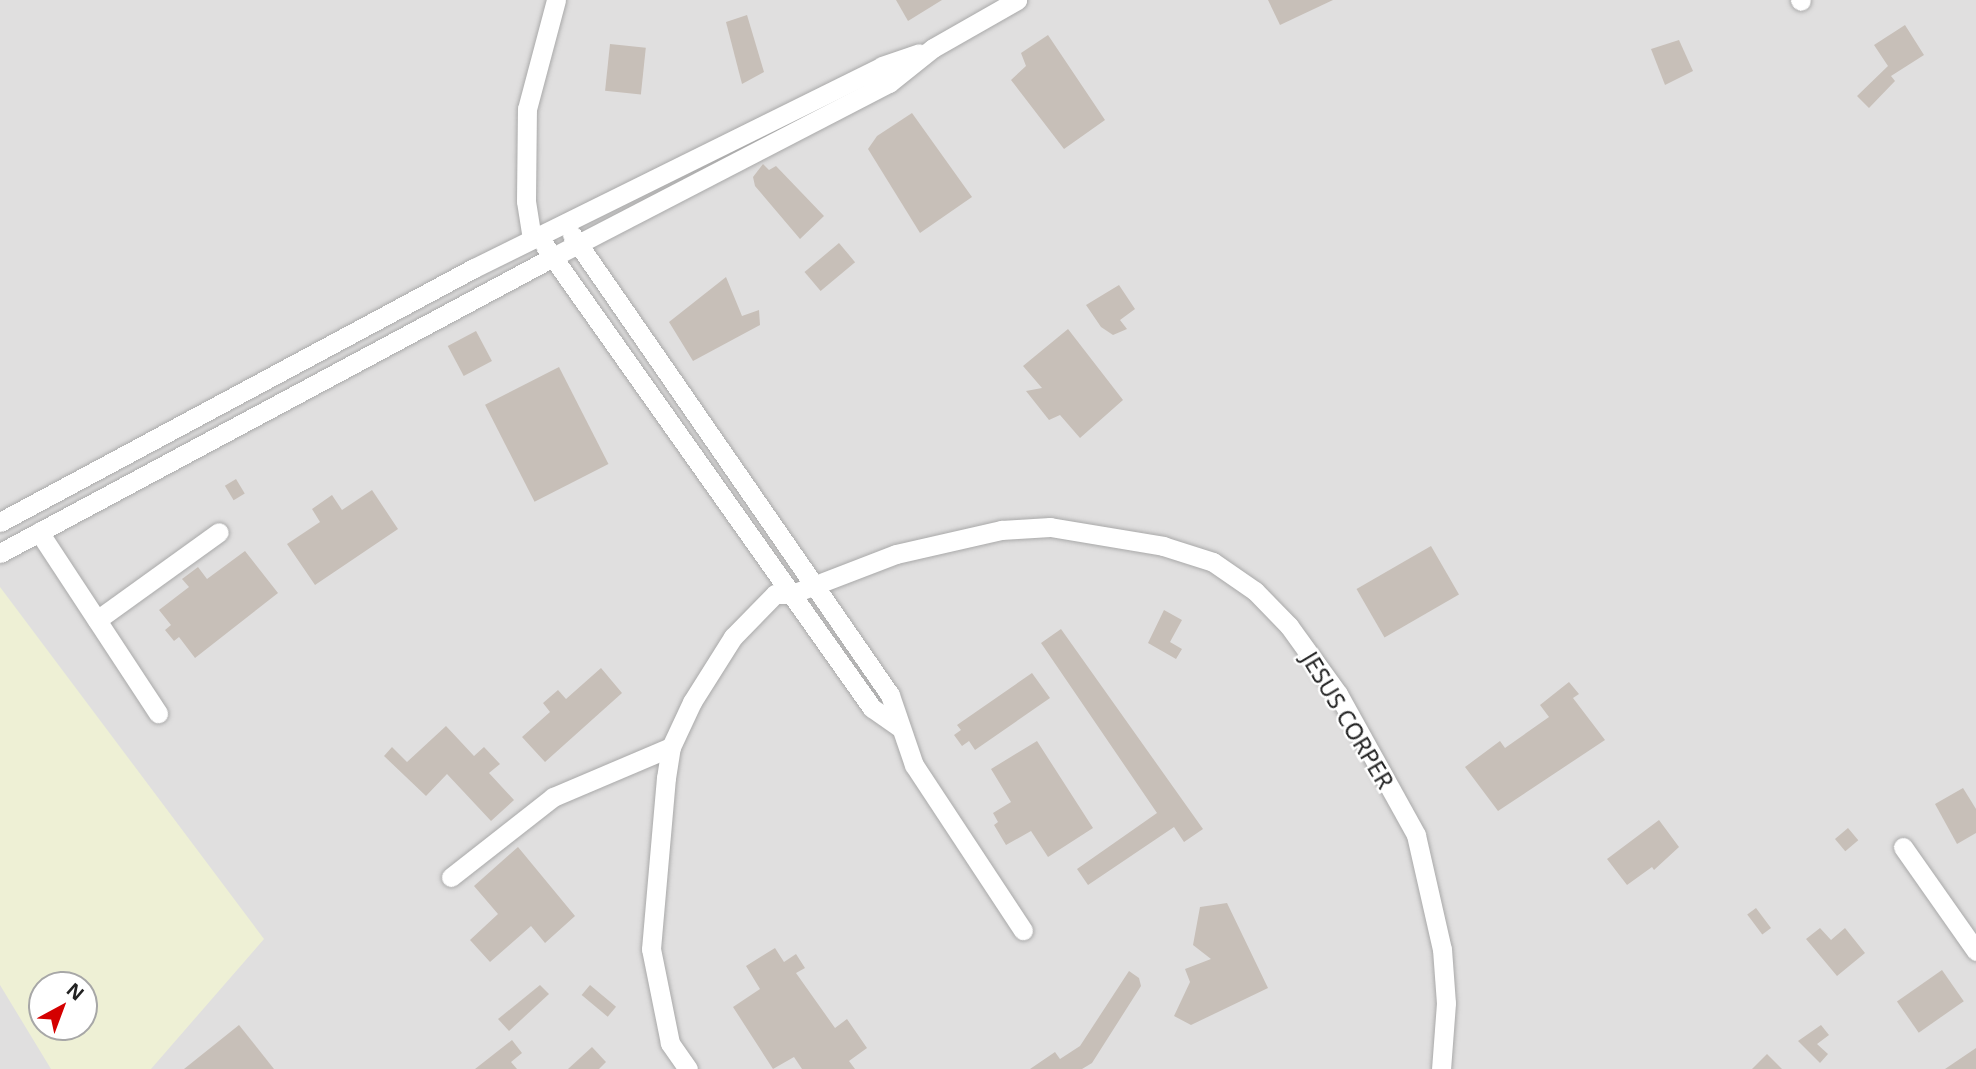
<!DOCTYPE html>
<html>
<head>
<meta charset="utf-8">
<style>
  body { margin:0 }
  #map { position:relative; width:1976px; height:1069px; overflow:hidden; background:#f2efe9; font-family:"Noto Sans",sans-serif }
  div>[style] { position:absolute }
  .residential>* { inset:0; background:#e0dfdf }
  .farmland>* { inset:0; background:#eef0d5 }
  .building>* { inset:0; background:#c7bfb8; transform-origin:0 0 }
  .roads { filter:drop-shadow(0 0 2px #a9a9a9) drop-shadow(0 0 2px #a9a9a9) }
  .minor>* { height:19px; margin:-9.5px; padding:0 9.5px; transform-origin:9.5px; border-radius:9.5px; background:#fff }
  span { translate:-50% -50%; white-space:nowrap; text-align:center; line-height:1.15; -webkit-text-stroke:5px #fff; paint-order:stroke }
  .street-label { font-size:23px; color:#222 }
  .north { position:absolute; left:28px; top:971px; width:70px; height:70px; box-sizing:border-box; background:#fff; border:2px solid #a7a7a7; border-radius:50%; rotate:41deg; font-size:19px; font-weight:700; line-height:28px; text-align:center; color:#222 }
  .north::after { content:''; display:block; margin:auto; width:24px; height:32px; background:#d40000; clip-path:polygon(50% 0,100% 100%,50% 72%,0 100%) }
</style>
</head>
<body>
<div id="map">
  <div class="residential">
    <i style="clip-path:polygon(evenodd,0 0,1976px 0,1976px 1069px,0 1069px,0 0,42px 985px,84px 985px,84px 1027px,42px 1027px,42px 985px)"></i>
  </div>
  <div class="farmland">
    <i style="clip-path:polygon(evenodd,0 587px,264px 939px,151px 1069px,51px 1069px,0 985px,0 587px,42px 985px,84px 985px,84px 1027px,42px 1027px,42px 985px)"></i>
  </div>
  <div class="building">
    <i style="clip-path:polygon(896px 0,942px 0,908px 21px)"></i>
    <i style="clip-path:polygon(1268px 0,1333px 0,1280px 25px)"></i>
    <i style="clip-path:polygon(747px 15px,764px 72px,742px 84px,726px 22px)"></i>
    <i style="clip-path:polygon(1905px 25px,1924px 55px,1891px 76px,1895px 81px,1869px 108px,1857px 96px,1888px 66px,1874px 45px)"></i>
    <i style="clip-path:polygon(1048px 35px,1105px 120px,1064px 149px,1011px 80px,1026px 66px,1021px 53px)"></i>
    <i style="clip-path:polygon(1679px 40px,1693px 71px,1665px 85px,1651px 49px)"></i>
    <i style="left:610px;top:44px;width:36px;height:47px;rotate:6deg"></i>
    <i style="clip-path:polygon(912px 113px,972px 197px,920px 233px,868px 149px,877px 136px)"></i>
    <i style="clip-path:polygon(763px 164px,769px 170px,776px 166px,824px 216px,800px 239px,755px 186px,753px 177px)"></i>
    <i style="left:839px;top:243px;width:25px;height:45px;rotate:50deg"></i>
    <i style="clip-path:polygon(726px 277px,742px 316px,759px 310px,760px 325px,693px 361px,669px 322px)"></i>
    <i style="clip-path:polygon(1119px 285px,1135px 309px,1120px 320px,1127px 329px,1113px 335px,1101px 327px,1086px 305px)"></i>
    <i style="clip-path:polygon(1068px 329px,1123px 400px,1080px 438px,1060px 415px,1049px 420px,1026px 391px,1042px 388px,1023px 366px)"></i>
    <i style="left:476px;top:331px;width:34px;height:32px;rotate:62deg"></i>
    <i style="left:559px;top:367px;width:109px;height:83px;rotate:63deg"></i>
    <i style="left:236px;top:479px;width:17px;height:13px;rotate:59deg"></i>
    <i style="clip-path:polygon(372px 490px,398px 529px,315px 585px,287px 544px,320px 522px,312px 509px,332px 495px,342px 510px)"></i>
    <i style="left:1431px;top:546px;width:56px;height:86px;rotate:60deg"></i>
    <i style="clip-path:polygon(245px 551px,278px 593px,195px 658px,179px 637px,174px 641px,165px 630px,171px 625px,159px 610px,189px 587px,182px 579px,198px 567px,207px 579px)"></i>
    <i style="clip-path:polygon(1164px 610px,1182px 620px,1170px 642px,1182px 649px,1176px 659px,1148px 643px)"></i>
    <i style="clip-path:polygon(1061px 629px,1203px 829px,1184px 842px,1174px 827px,1088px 885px,1077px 869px,1157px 813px,1041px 643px)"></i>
    <i style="clip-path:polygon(601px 668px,622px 693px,545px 762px,522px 737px,550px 712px,543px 703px,558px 690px,566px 699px)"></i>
    <i style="clip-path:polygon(1032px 673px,1050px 698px,975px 750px,969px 741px,962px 746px,954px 735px,961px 730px,957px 725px)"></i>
    <i style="clip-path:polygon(1569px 682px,1579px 694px,1573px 698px,1605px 740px,1498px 811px,1465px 767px,1500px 741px,1505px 748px,1549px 717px,1540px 705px)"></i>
    <i style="clip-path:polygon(446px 726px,474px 756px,484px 747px,500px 764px,489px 773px,514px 800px,491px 821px,447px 774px,426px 796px,384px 756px,392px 747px,407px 762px)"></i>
    <i style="clip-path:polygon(1037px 741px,1093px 828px,1048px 857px,1031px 831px,1006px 845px,994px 825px,998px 822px,993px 813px,1011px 802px,991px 769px)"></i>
    <i style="clip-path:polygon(1963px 788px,1976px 809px,1976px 833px,1957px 844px,1935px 804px)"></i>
    <i style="clip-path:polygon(1659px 820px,1679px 847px,1654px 870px,1652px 867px,1627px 885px,1607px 859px)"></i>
    <i style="left:1848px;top:828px;width:16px;height:17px;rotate:50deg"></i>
    <i style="clip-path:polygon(518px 847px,575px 916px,545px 943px,531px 926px,490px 962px,470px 940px,498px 914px,474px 886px)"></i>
    <i style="clip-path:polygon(1227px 903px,1268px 988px,1191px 1025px,1174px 1016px,1190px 982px,1185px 969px,1211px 959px,1193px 945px,1200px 907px)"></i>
    <i style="left:1756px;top:908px;width:25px;height:11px;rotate:53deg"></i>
    <i style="clip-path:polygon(1820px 928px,1831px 940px,1845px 928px,1865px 953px,1837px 976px,1806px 939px)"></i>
    <i style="clip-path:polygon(775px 948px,784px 962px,796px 954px,805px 968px,796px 973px,835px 1028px,847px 1019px,867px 1048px,849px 1061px,855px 1069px,802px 1069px,794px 1057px,773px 1069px,733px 1007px,760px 989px,746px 966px)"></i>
    <i style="left:1942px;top:970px;width:38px;height:55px;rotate:55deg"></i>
    <i style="clip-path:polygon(1129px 971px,1139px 978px,1141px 986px,1092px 1063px,1082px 1069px,1030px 1069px,1055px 1052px,1060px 1059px,1080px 1046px)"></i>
    <i style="clip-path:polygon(540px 985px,549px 994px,509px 1031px,498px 1019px)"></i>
    <i style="left:590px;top:985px;width:34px;height:13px;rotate:40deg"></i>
    <i style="clip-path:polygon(239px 1025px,274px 1069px,184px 1069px)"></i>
    <i style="clip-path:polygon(1821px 1025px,1829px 1035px,1817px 1044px,1828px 1054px,1820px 1063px,1798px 1041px)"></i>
    <i style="clip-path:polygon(512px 1040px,522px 1053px,511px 1062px,517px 1069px,475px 1069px)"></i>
    <i style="clip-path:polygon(592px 1047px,606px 1062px,599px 1069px,568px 1069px)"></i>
    <i style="clip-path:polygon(1976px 1048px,1976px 1069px,1945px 1069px)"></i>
    <i style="clip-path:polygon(1767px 1054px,1782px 1069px,1752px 1069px)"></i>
  </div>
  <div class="roads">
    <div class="minor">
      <i style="left:1800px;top:0;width:1px;rotate:45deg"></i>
      <i style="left:572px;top:235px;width:559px;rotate:55.34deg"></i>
      <i style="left:890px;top:695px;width:74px;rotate:71.1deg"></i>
      <i style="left:914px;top:765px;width:198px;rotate:56.6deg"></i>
      <i style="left:532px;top:239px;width:38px;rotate:-99deg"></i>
      <i style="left:526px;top:201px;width:92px;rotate:-89.4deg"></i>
      <i style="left:527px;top:109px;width:113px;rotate:-75.1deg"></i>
      <i style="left:545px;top:246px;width:566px;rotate:54.71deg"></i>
      <i style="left:872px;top:708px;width:32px;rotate:35deg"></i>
      <i style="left:0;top:522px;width:538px;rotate:-28.19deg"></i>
      <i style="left:474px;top:268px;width:455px;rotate:-26.3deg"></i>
      <i style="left:882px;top:66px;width:39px;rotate:-19deg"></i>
      <i style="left:39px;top:532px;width:217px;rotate:56.7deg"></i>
      <i style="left:0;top:553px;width:625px;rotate:-28.16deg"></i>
      <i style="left:551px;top:258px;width:381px;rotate:-27.4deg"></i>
      <i style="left:889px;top:83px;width:56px;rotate:-38.5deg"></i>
      <i style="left:933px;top:48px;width:97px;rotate:-29.7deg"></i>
      <i style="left:97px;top:620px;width:150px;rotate:-35.8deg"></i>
      <i style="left:1903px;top:847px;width:127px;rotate:54.9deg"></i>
      <i style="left:451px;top:877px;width:130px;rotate:-38.1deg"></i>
      <i style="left:553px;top:797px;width:128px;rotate:-23deg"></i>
      <i style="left:688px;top:1069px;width:32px;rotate:-125deg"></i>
      <i style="left:670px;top:1043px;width:96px;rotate:-101.4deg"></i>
      <i style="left:651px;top:949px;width:172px;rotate:-85deg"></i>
      <i style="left:666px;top:778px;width:31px;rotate:-81deg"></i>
      <i style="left:671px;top:747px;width:50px;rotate:-65deg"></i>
      <i style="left:692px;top:702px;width:77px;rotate:-57.8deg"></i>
      <i style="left:733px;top:637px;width:60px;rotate:-45.7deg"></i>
      <i style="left:775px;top:594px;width:17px"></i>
      <i style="left:792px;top:594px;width:111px;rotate:-21deg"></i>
      <i style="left:896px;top:554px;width:108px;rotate:-12.9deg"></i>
      <i style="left:1001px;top:530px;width:49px;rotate:-3.5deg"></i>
      <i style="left:1050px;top:527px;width:115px;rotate:9.5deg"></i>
      <i style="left:1163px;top:546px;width:52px;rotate:17.7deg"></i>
      <i style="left:1213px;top:562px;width:51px;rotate:34.6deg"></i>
      <i style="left:1255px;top:591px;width:49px;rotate:45.8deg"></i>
      <i style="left:1289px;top:626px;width:84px;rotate:54.2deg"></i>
      <i style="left:1338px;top:694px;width:161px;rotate:61deg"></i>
      <i style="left:1416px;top:835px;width:117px;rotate:77.2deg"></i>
      <i style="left:1442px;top:949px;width:54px;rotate:85.8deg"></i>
      <i style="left:1446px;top:1003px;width:66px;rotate:94.3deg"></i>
    </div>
  </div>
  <div class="street-label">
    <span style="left:1348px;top:720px;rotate:59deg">JESUS CORPER</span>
  </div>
  <div class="north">N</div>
</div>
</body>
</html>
